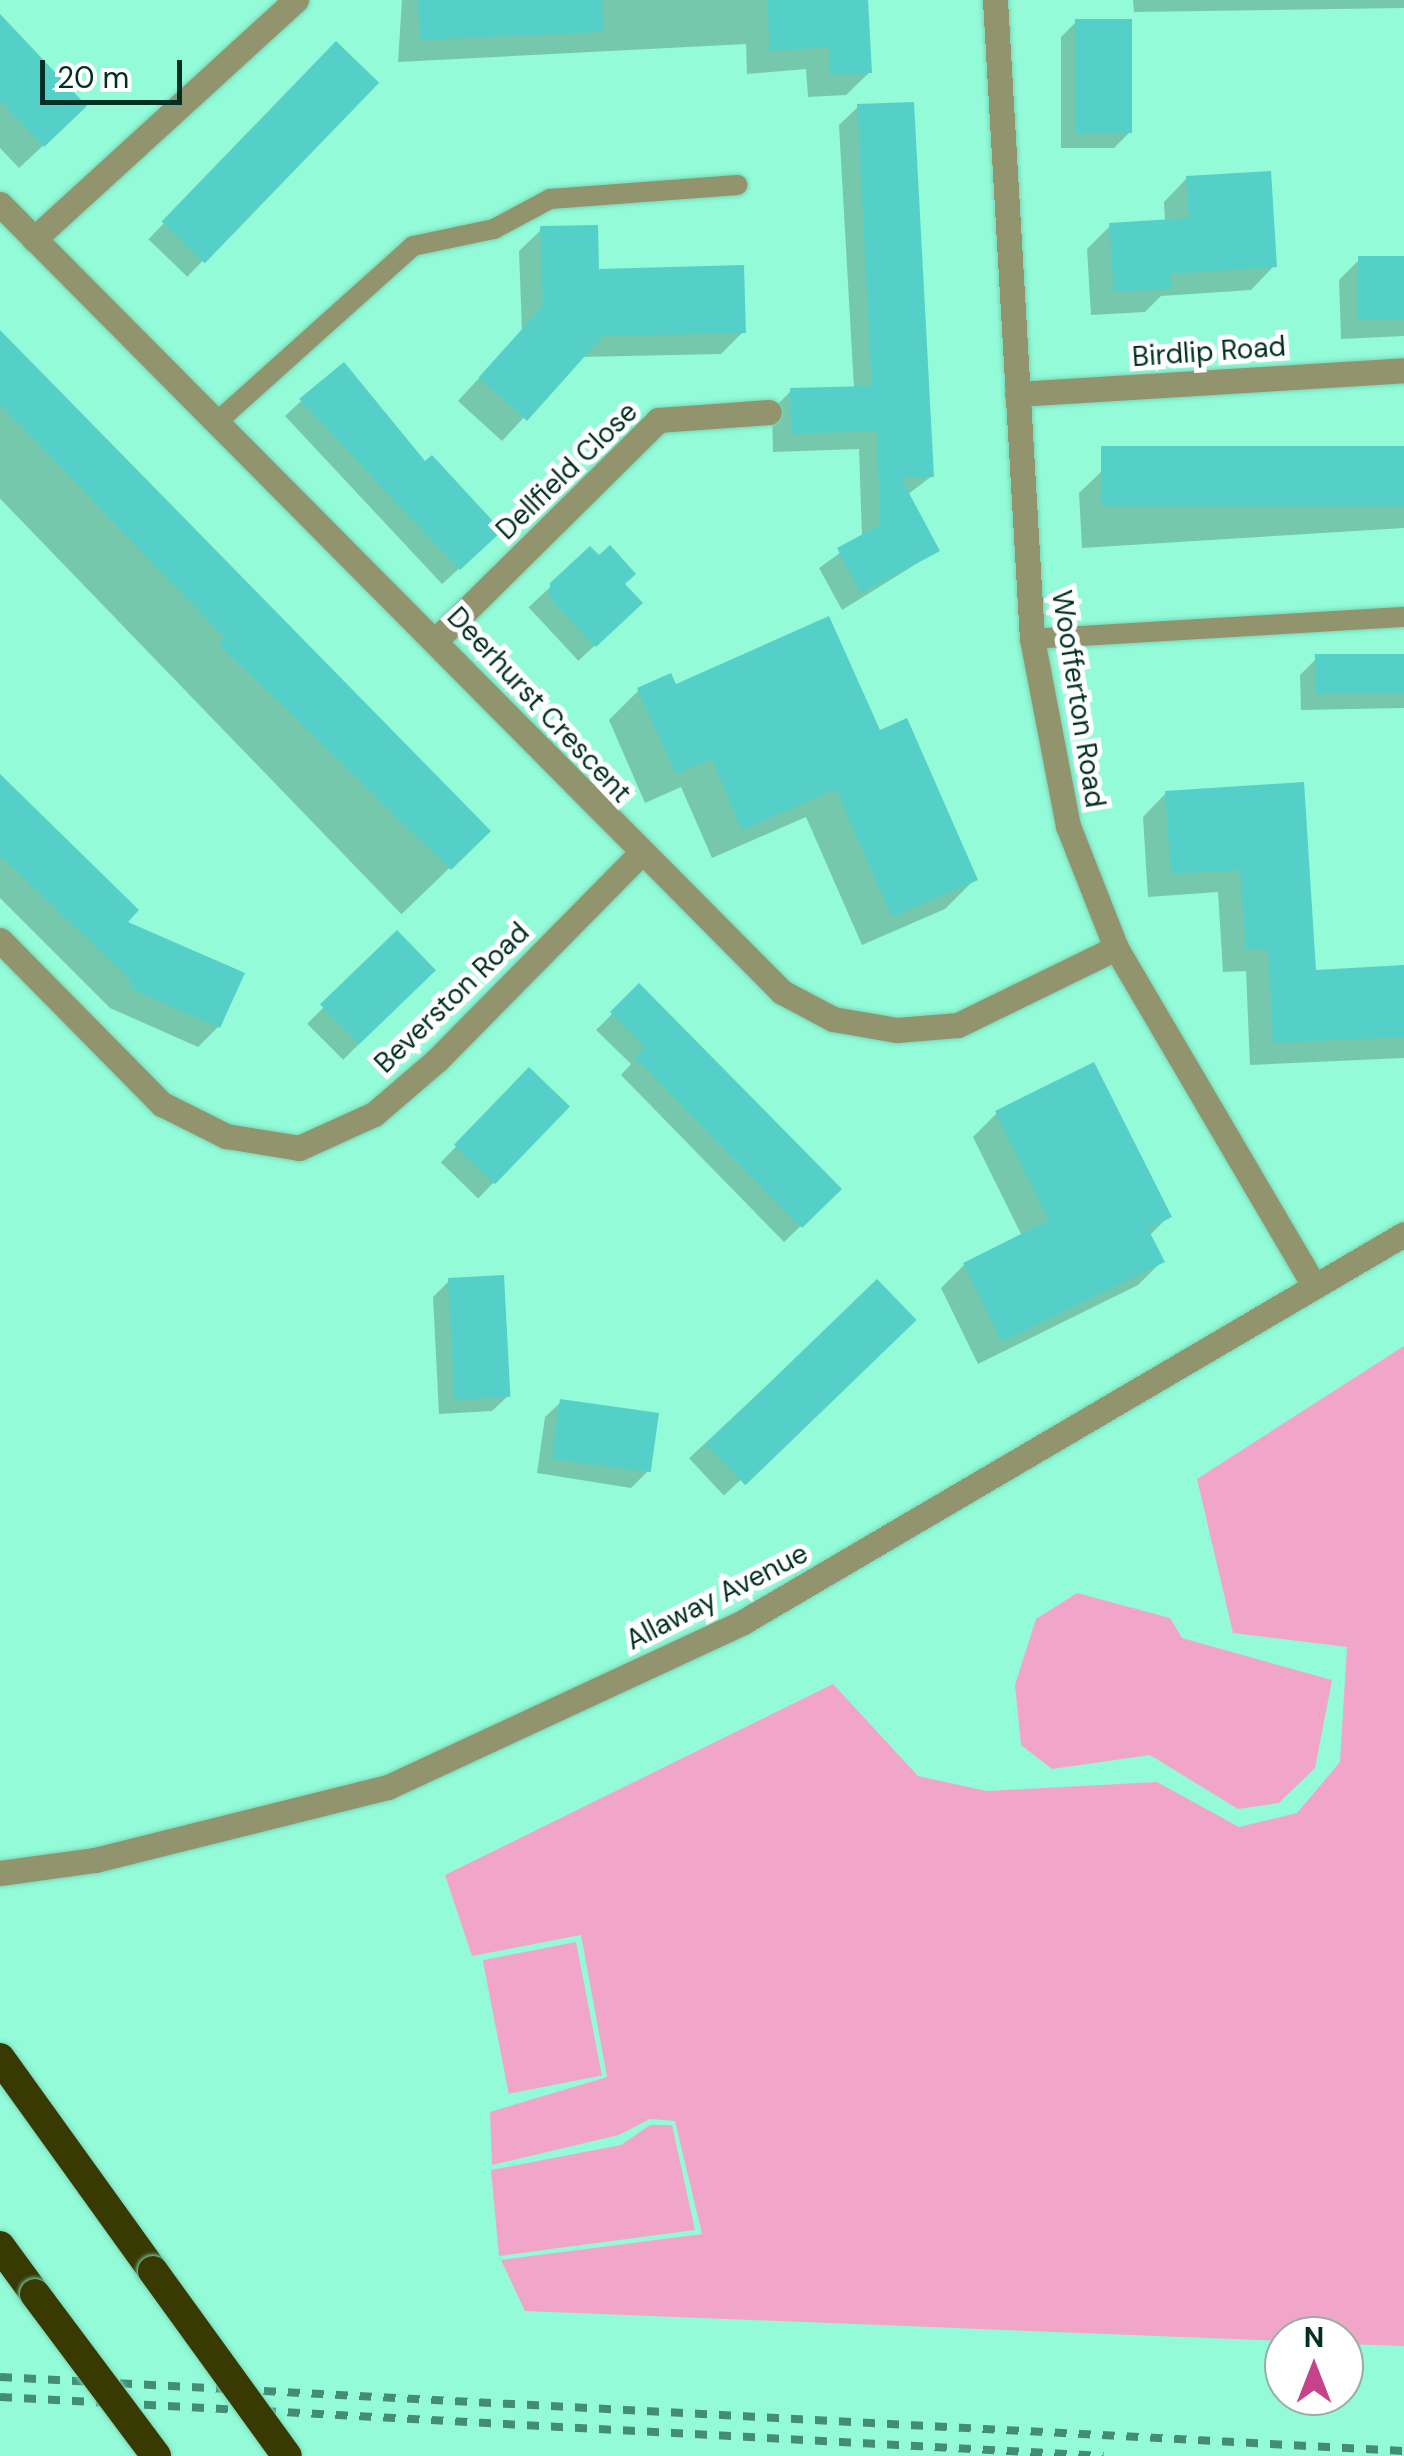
<!DOCTYPE html>
<html>
<head>
<meta charset="utf-8">
<style>
  body { margin:0 }
  #map { position:relative; width:1404px; height:2456px; overflow:hidden; background:#93fbd8; font-family:"DM Sans",sans-serif }
  div>[style] { position:absolute }
  .green>* { inset:0; background:#f1a6c9; transform-origin:0 0 }
  .shadow>* { inset:0; background:#0003; transform-origin:0 0 }
  .building>* { inset:0; background:#55d0c9; transform-origin:0 0 }
  .roads { filter:drop-shadow(0 0 2px #79d6b7) drop-shadow(0 0 2px #79d6b7) }
  .service>* { height:20px; margin:-10px; padding:0 10px; transform-origin:10px; border-radius:10px; background:#92946e }
  .minor>* { height:25px; margin:-12.5px; padding:0 12.5px; transform-origin:12.5px; border-radius:12.5px; background:#92946e }
  .tertiary>* { height:25px; margin:-12.5px; padding:0 12.5px; transform-origin:12.5px; border-radius:12.5px; background:#92946e }
  .motorway>* { height:30px; margin:-15px; padding:0 15px; transform-origin:15px; border-radius:15px; background:#393902 }
  .rail>* { height:8px; margin-top:-4px; transform-origin:0; background:repeating-linear-gradient(90deg,#438c76 0 12px,transparent 0 24px) }
  .bridges { filter:drop-shadow(0 0 2px #79d6b7) drop-shadow(0 0 2px #79d6b7) }
  .motorway-bridge>* { height:30px; margin:-15px; padding:0 15px; transform-origin:15px; border-radius:15px; background:#393902 }
  span { translate:-50% -50%; white-space:nowrap; text-align:center; line-height:1.15; -webkit-text-stroke:10px #fff; paint-order:stroke }
  .street-label { font-size:28px; color:#002f23 }
  .north { position:absolute; left:1264px; top:2316px; width:100px; height:100px; box-sizing:border-box; background:#fff; border:2px solid #99aca7; border-radius:50%; rotate:0deg; font-size:28px; font-weight:700; line-height:40px; text-align:center; color:#002f23 }
  .north::after { content:''; display:block; margin:auto; width:35px; height:45px; background:#c6438b; clip-path:polygon(50% 0,100% 100%,50% 72%,0 100%) }
  .scale { position:absolute; left:40px; top:60px; width:142px; height:45px; box-sizing:border-box; border:5px solid #002f23; border-top:0; padding-left:12px; font-size:30px; line-height:35px; white-space:nowrap; color:#002f23; -webkit-text-stroke:8px #fff; paint-order:stroke }
</style>
</head>
<body>
<div id="map">
  <div class="green">
    <i style="clip-path:polygon(1404px 1346px,1404px 2346px,1344px 2344px,1344px 2336px,1284px 2341px,525px 2311px,501px 2260px,702px 2234px,675px 2121px,650px 2119px,619px 2135px,492px 2165px,490px 2112px,607px 2077px,581px 1935px,472px 1956px,445px 1875px,833px 1684px,918px 1776px,987px 1791px,1157px 1782px,1239px 1827px,1297px 1813px,1340px 1762px,1347px 1647px,1233px 1633px,1197px 1479px)"></i>
    <i style="clip-path:polygon(1077px 1593px,1170px 1618px,1182px 1638px,1332px 1680px,1315px 1768px,1279px 1803px,1238px 1809px,1150px 1755px,1052px 1769px,1021px 1745px,1015px 1685px,1036px 1619px)"></i>
    <i style="left:576px;top:1942px;width:136px;height:95px;rotate:79deg"></i>
    <i style="clip-path:polygon(650px 2125px,672px 2125px,695px 2230px,499px 2256px,491px 2170px,621px 2145px)"></i>
  </div>
  <div class="shadow">
    <i style="clip-path:polygon(402px 0,866px 0,870px 72px,846px 95px,808px 97px,806px 69px,747px 74px,746px 44px,398px 62px)"></i>
    <i style="clip-path:polygon(1133px 0,1404px 0,1404px 8px,1134px 12px)"></i>
    <i style="clip-path:polygon(0 18px,61px 129px,19px 168px,0 148px)"></i>
    <i style="clip-path:polygon(1076px 22px,1130px 132px,1114px 148px,1061px 148px,1061px 37px)"></i>
    <i style="left:336px;top:45px;width:54px;height:270px;rotate:44deg"></i>
    <i style="clip-path:polygon(858px 107px,932px 476px,907px 495px,937px 551px,842px 610px,819px 568px,862px 537px,859px 449px,773px 452px,772px 410px,791px 391px,854px 389px,839px 125px)"></i>
    <i style="clip-path:polygon(1187px 178px,1274px 266px,1251px 290px,1161px 296px,1145px 312px,1091px 315px,1087px 249px,1110px 226px,1165px 222px,1164px 202px)"></i>
    <i style="clip-path:polygon(542px 229px,597px 271px,743px 332px,721px 354px,580px 357px,502px 441px,458px 401px,522px 331px,519px 251px)"></i>
    <i style="clip-path:polygon(1404px 258px,1404px 336px,1341px 339px,1339px 280px,1359px 260px)"></i>
    <i style="left:0;top:333px;width:697px;height:115px;rotate:46deg"></i>
    <i style="clip-path:polygon(301px 401px,483px 547px,442px 584px,285px 416px)"></i>
    <i style="clip-path:polygon(1404px 451px,1404px 528px,1082px 548px,1079px 493px,1103px 470px)"></i>
    <i style="left:590px;top:550px;width:73px;height:84px;rotate:47deg"></i>
    <i style="clip-path:polygon(1404px 656px,1404px 708px,1301px 710px,1300px 675px,1316px 659px)"></i>
    <i style="clip-path:polygon(674px 687px,879px 734px,975px 879px,945px 909px,862px 945px,806px 817px,712px 858px,681px 787px,645px 803px,609px 720px,639px 690px)"></i>
    <i style="clip-path:polygon(0 777px,218px 1027px,198px 1047px,110px 1008px,0 898px)"></i>
    <i style="clip-path:polygon(1302px 785px,1314px 972px,1404px 968px,1404px 1058px,1250px 1065px,1246px 971px,1223px 972px,1218px 892px,1148px 897px,1143px 817px,1166px 793px)"></i>
    <i style="left:397px;top:934px;width:51px;height:127px;rotate:45deg"></i>
    <i style="clip-path:polygon(639px 987px,839px 1189px,784px 1242px,621px 1075px,631px 1064px,596px 1030px)"></i>
    <i style="clip-path:polygon(1093px 1065px,1169px 1216px,1149px 1236px,1162px 1261px,1138px 1285px,978px 1364px,941px 1288px,964px 1265px,1022px 1236px,973px 1137px,996px 1114px)"></i>
    <i style="left:529px;top:1071px;width:52px;height:127px;rotate:44deg"></i>
    <i style="clip-path:polygon(449px 1281px,508px 1396px,492px 1411px,439px 1414px,433px 1297px)"></i>
    <i style="left:877px;top:1283px;width:51px;height:257px;rotate:47deg"></i>
    <i style="clip-path:polygon(561px 1402px,647px 1472px,631px 1488px,537px 1473px,545px 1417px)"></i>
  </div>
  <div class="building">
    <i style="clip-path:polygon(418px 0,602px 0,603px 32px,420px 40px)"></i>
    <i style="clip-path:polygon(767px 0,868px 0,872px 73px,830px 75px,829px 47px,770px 51px)"></i>
    <i style="clip-path:polygon(0 14px,87px 106px,44px 147px,0 101px)"></i>
    <i style="left:1075px;top:19px;width:57px;height:114px"></i>
    <i style="left:336px;top:41px;width:60px;height:251px;rotate:44deg"></i>
    <i style="clip-path:polygon(914px 102px,934px 477px,901px 478px,940px 551px,861px 593px,837px 548px,880px 525px,877px 431px,791px 434px,790px 388px,872px 386px,857px 104px)"></i>
    <i style="clip-path:polygon(1271px 171px,1277px 267px,1170px 274px,1171px 289px,1114px 292px,1109px 223px,1189px 218px,1186px 176px)"></i>
    <i style="clip-path:polygon(598px 225px,599px 269px,744px 265px,746px 333px,603px 336px,527px 421px,479px 377px,543px 306px,540px 226px)"></i>
    <i style="left:1404px;top:256px;width:63px;height:46px;rotate:90deg"></i>
    <i style="clip-path:polygon(0 330px,491px 831px,451px 870px,219px 644px,225px 638px,0 404px)"></i>
    <i style="clip-path:polygon(344px 362px,425px 461px,432px 455px,502px 531px,460px 570px,299px 399px)"></i>
    <i style="left:1404px;top:446px;width:60px;height:303px;rotate:90deg"></i>
    <i style="clip-path:polygon(610px 545px,636px 574px,625px 584px,643px 603px,596px 647px,550px 598px,550px 583px,590px 546px,599px 555px)"></i>
    <i style="clip-path:polygon(829px 616px,880px 730px,907px 718px,978px 880px,892px 917px,836px 789px,742px 830px,712px 759px,676px 774px,637px 688px,671px 673px,676px 684px)"></i>
    <i style="left:1404px;top:654px;width:40px;height:89px;rotate:90deg"></i>
    <i style="clip-path:polygon(0 774px,139px 910px,128px 922px,245px 973px,220px 1028px,129px 988px,132px 981px,0 856px)"></i>
    <i style="clip-path:polygon(1304px 782px,1316px 970px,1404px 965px,1404px 1037px,1273px 1043px,1268px 949px,1246px 950px,1240px 870px,1171px 874px,1165px 791px)"></i>
    <i style="left:397px;top:930px;width:56px;height:107px;rotate:46deg"></i>
    <i style="clip-path:polygon(639px 983px,842px 1189px,802px 1228px,635px 1058px,645px 1047px,610px 1012px)"></i>
    <i style="clip-path:polygon(1094px 1062px,1172px 1217px,1148px 1229px,1165px 1262px,1002px 1342px,963px 1263px,1049px 1220px,995px 1111px)"></i>
    <i style="left:529px;top:1067px;width:57px;height:108px;rotate:44deg"></i>
    <i style="left:504px;top:1275px;width:122px;height:56px;rotate:87deg"></i>
    <i style="left:877px;top:1279px;width:57px;height:238px;rotate:46deg"></i>
    <i style="left:560px;top:1399px;width:100px;height:60px;rotate:8deg"></i>
  </div>
  <div class="roads">
    <div class="service">
      <i style="left:217px;top:422px;width:263px;rotate:-41.9deg"></i>
      <i style="left:413px;top:246px;width:83px;rotate:-11.9deg"></i>
      <i style="left:494px;top:229px;width:64px;rotate:-28.2deg"></i>
      <i style="left:550px;top:199px;width:188px;rotate:-4.3deg"></i>
      <i style="left:1032px;top:639px;width:373px;rotate:-3.4deg"></i>
    </div>
    <div class="minor">
      <i style="left:995px;top:0;width:640px;rotate:86.69deg"></i>
      <i style="left:1032px;top:639px;width:190px;rotate:79.1deg"></i>
      <i style="left:1068px;top:826px;width:131px;rotate:68.5deg"></i>
      <i style="left:1116px;top:948px;width:392px;rotate:59.6deg"></i>
      <i style="left:0;top:204px;width:1110px;rotate:45.22deg"></i>
      <i style="left:782px;top:992px;width:58px;rotate:27.9deg"></i>
      <i style="left:833px;top:1019px;width:65px;rotate:9.8deg"></i>
      <i style="left:897px;top:1030px;width:61px;rotate:-4.7deg"></i>
      <i style="left:958px;top:1025px;width:176px;rotate:-26deg"></i>
      <i style="left:34px;top:239px;width:355px;rotate:-42.4deg"></i>
      <i style="left:1017px;top:394px;width:388px;rotate:-3.5deg"></i>
      <i style="left:436px;top:640px;width:313px;rotate:-44.7deg"></i>
      <i style="left:658px;top:420px;width:111px;rotate:-4.1deg"></i>
      <i style="left:0;top:940px;width:231px;rotate:45.4deg"></i>
      <i style="left:162px;top:1104px;width:72px;rotate:26.6deg"></i>
      <i style="left:226px;top:1136px;width:74px;rotate:9.3deg"></i>
      <i style="left:299px;top:1148px;width:82px;rotate:-24.4deg"></i>
      <i style="left:374px;top:1114px;width:83px;rotate:-40.6deg"></i>
      <i style="left:437px;top:1060px;width:288px;rotate:-45.4deg"></i>
    </div>
    <div class="tertiary">
      <i style="left:0;top:1873px;width:96px;rotate:-7.8deg"></i>
      <i style="left:95px;top:1860px;width:302px;rotate:-14deg"></i>
      <i style="left:388px;top:1787px;width:391px;rotate:-24.9deg"></i>
      <i style="left:743px;top:1622px;width:766px;rotate:-30.41deg"></i>
    </div>
    <div class="motorway">
      <i style="left:0;top:2058px;width:262px;rotate:54.3deg"></i>
      <i style="left:0;top:2246px;width:59px;rotate:53.9deg"></i>
    </div>
  </div>
  <div class="rail">
    <i style="left:0;top:2377px;width:1406px;rotate:3.02deg"></i>
    <i style="left:0;top:2397px;width:1105px;rotate:3.06deg"></i>
  </div>
  <div class="bridges">
    <div class="motorway-bridge">
      <i style="left:153px;top:2271px;width:228px;rotate:54.1deg"></i>
      <i style="left:35px;top:2294px;width:202px;rotate:53.2deg"></i>
    </div>
  </div>
  <div class="street-label">
    <span style="left:1209px;top:352px;rotate:-4deg">Birdlip Road</span>
    <span style="left:567px;top:471px;rotate:-44deg">Dellfield Close</span>
    <span style="left:1078px;top:699px;rotate:81deg">Woofferton Road</span>
    <span style="left:539px;top:705px;rotate:47deg">Deerhurst Crescent</span>
    <span style="left:452px;top:998px;rotate:-44deg">Beverston Road</span>
    <span style="left:717px;top:1597px;rotate:-27deg">Allaway Avenue</span>
  </div>
  <div class="north">N</div>
  <div class="scale">20 m</div>
</div>
</body>
</html>
